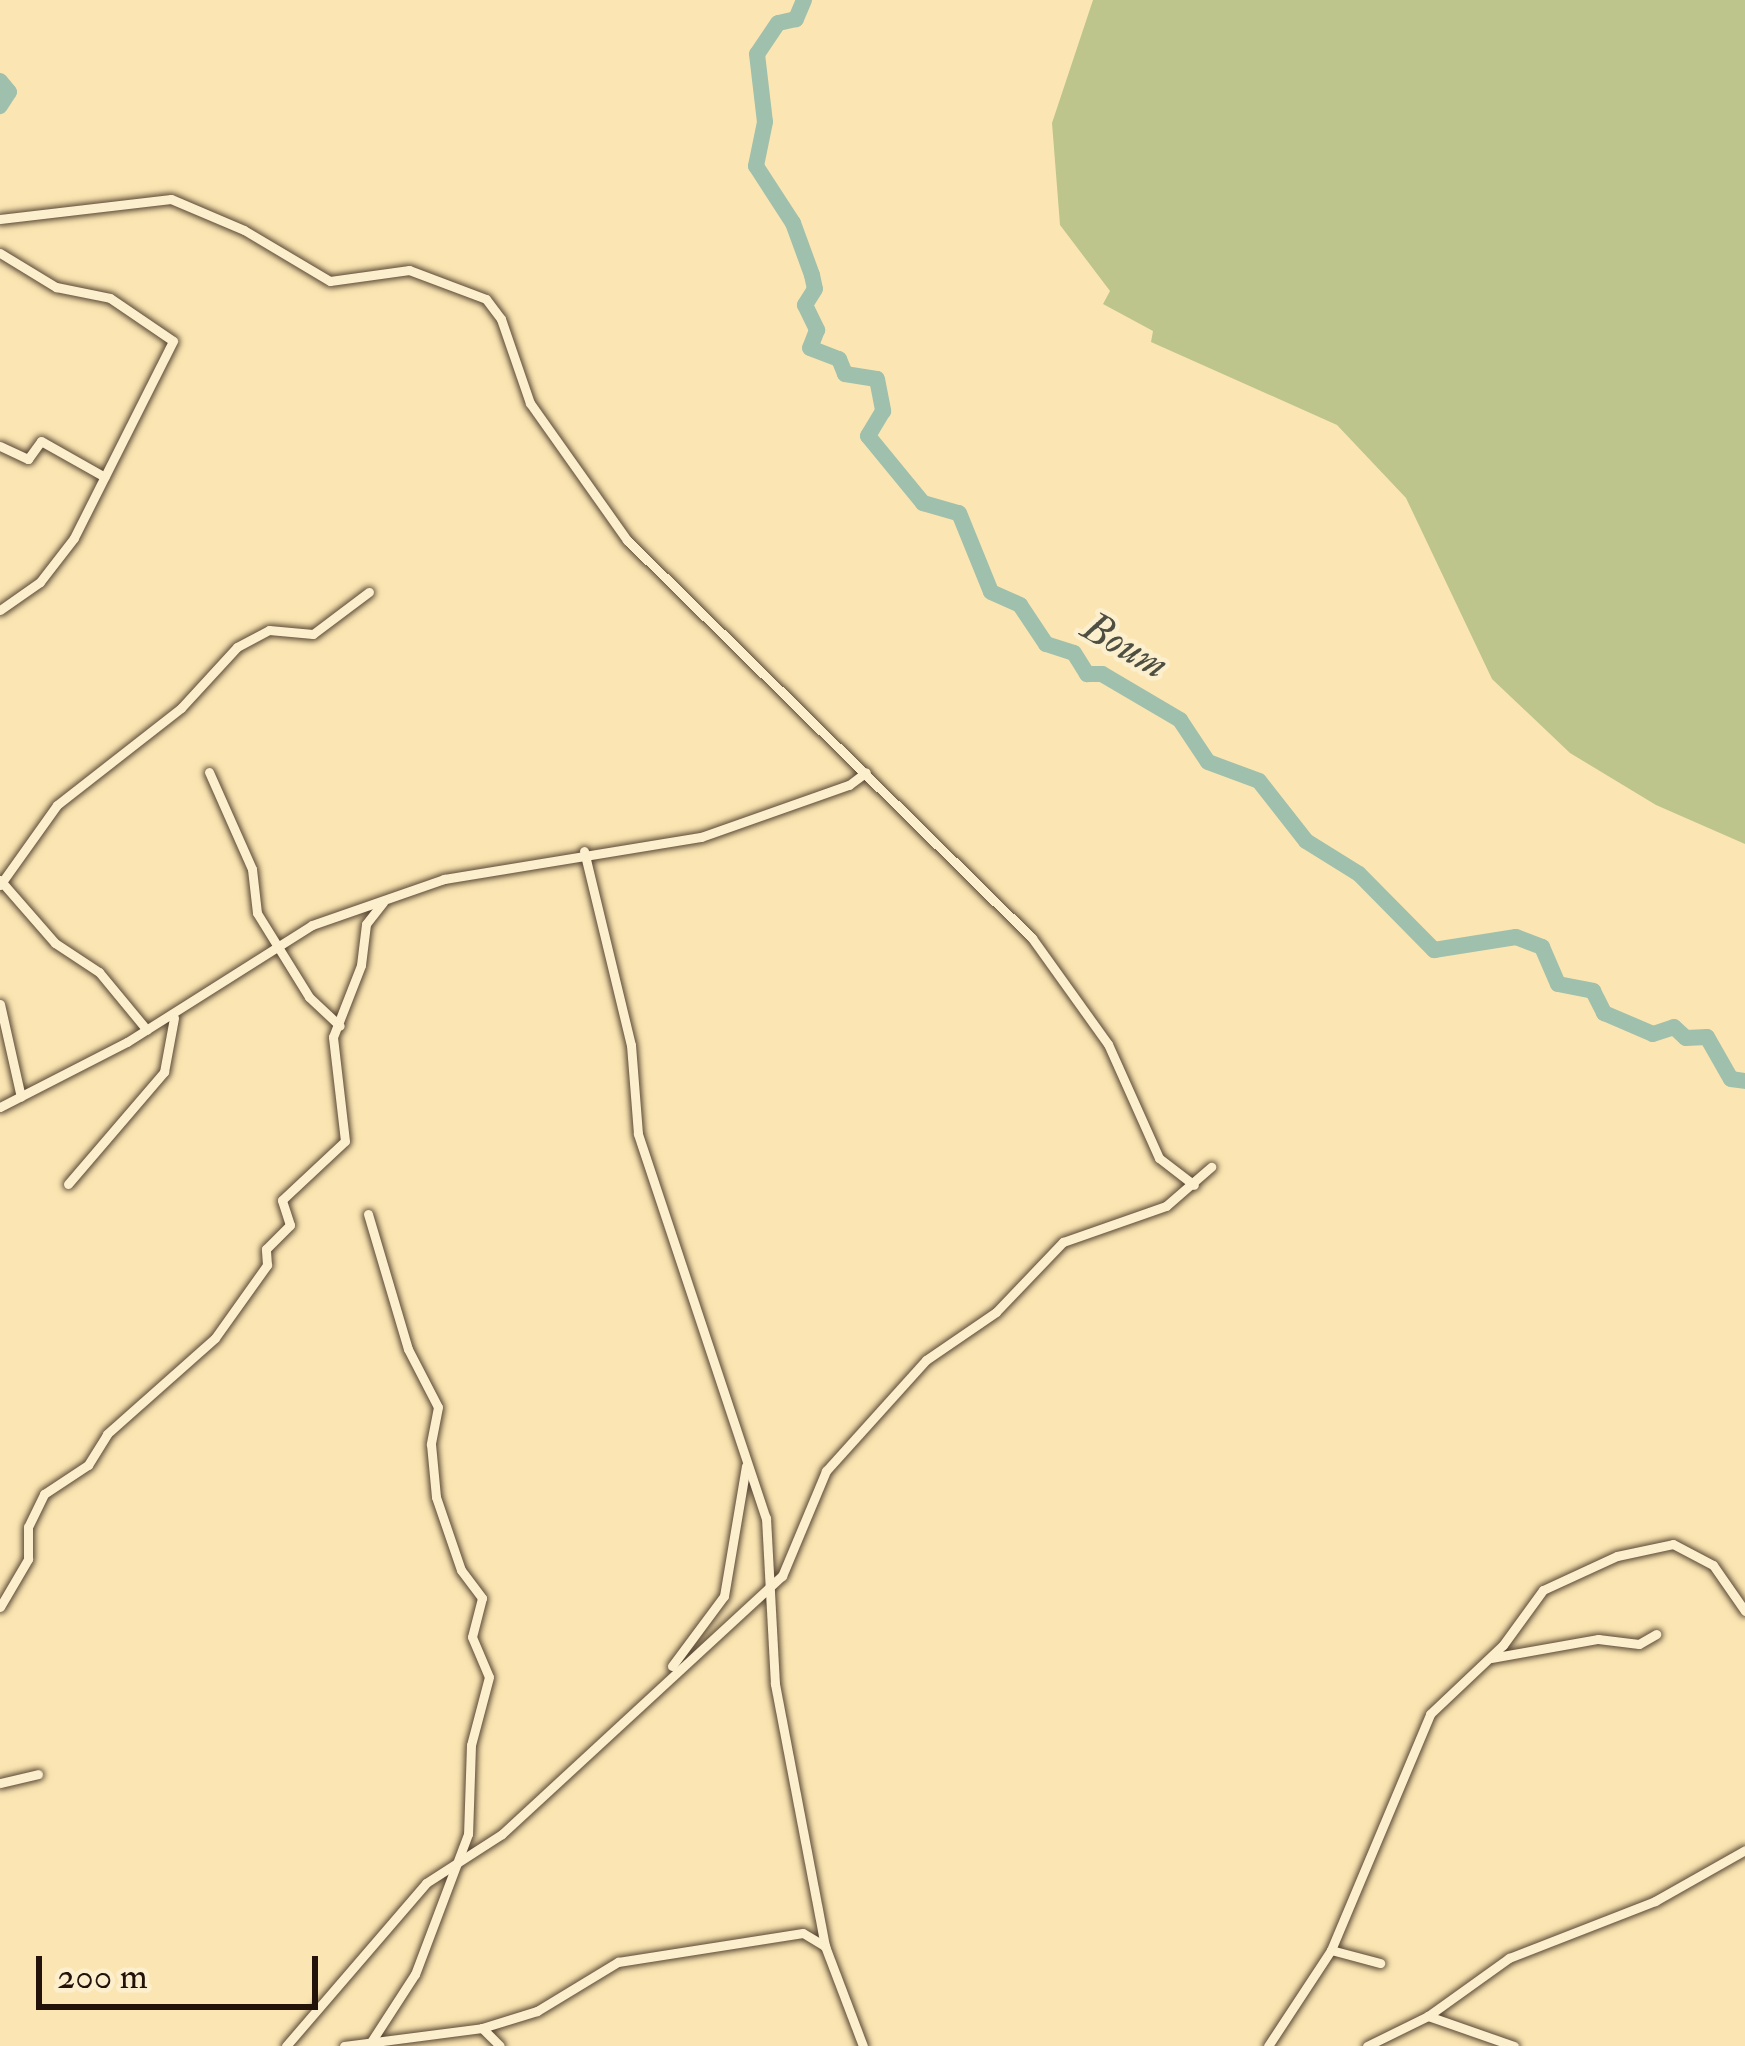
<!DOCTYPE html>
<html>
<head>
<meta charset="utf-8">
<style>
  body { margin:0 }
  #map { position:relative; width:1745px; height:2046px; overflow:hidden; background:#fbe6b3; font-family:"IM FELL Double Pica",serif }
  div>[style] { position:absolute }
  .green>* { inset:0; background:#bdc58d }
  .river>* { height:16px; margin:-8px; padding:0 8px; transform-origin:8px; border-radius:8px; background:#9fc0ac }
  .roads { filter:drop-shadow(0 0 3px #594734) drop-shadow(0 0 3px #594734) }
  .street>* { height:9px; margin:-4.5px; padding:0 4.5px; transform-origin:4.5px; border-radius:4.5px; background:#fcefce }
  span { translate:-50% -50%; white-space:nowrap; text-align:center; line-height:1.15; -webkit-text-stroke:9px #fcefce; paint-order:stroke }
  .water-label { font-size:42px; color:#4e4f42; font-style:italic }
  .scale { position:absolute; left:36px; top:1956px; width:282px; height:54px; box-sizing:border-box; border:6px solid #231209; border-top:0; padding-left:15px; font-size:36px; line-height:42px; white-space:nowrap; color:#231209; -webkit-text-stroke:9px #fcefce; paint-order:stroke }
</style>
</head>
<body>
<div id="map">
  <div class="green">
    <i style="clip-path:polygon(1093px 0,1745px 0,1745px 844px,1656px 805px,1570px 753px,1492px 679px,1406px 498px,1337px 425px,1151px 342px,1153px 331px,1103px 304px,1110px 291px,1060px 225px,1052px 123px)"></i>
  </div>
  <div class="river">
    <i style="left:804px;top:0;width:21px;rotate:113deg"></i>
    <i style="left:796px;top:19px;width:18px;rotate:167deg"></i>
    <i style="left:778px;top:23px;width:37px;rotate:124deg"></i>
    <i style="left:757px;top:54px;width:68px;rotate:83.3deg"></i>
    <i style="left:765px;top:122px;width:45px;rotate:101.6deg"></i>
    <i style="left:756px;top:166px;width:68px;rotate:57deg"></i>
    <i style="left:793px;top:223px;width:55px;rotate:69.9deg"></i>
    <i style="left:812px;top:275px;width:14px;rotate:78deg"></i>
    <i style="left:815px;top:289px;width:19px;rotate:122deg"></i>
    <i style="left:805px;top:305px;width:28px;rotate:64deg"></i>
    <i style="left:817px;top:330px;width:19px;rotate:111deg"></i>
    <i style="left:810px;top:348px;width:31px;rotate:21deg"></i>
    <i style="left:839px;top:359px;width:16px;rotate:68deg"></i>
    <i style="left:845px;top:374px;width:32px;rotate:9deg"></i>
    <i style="left:877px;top:379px;width:33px;rotate:79deg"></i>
    <i style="left:883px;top:411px;width:29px;rotate:121deg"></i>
    <i style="left:868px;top:436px;width:87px;rotate:50.6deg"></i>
    <i style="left:923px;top:503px;width:37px;rotate:16deg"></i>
    <i style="left:959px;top:513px;width:85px;rotate:67.9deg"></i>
    <i style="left:991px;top:592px;width:32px;rotate:24deg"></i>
    <i style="left:1020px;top:605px;width:47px;rotate:56.3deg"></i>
    <i style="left:1046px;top:644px;width:29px;rotate:18deg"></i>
    <i style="left:1074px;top:653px;width:25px;rotate:58deg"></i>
    <i style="left:1087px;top:674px;width:15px"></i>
    <i style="left:1102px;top:674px;width:91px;rotate:30.5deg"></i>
    <i style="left:1180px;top:720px;width:50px;rotate:56.3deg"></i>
    <i style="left:1208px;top:762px;width:54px;rotate:20.4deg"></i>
    <i style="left:1259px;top:781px;width:76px;rotate:51.9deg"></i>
    <i style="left:1306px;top:841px;width:62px;rotate:31.9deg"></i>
    <i style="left:1359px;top:874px;width:107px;rotate:45.4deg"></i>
    <i style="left:1434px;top:950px;width:83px;rotate:-9deg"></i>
    <i style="left:1516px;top:937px;width:28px;rotate:21deg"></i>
    <i style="left:1542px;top:947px;width:40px;rotate:66.6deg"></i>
    <i style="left:1558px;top:984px;width:36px;rotate:11deg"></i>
    <i style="left:1593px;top:991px;width:25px;rotate:63deg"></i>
    <i style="left:1604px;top:1013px;width:53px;rotate:23.2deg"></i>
    <i style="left:1653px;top:1034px;width:22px;rotate:-18deg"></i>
    <i style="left:1674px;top:1027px;width:16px;rotate:43deg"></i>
    <i style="left:1686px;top:1038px;width:21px;rotate:-3deg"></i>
    <i style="left:1707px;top:1037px;width:48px;rotate:60.3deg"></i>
    <i style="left:1731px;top:1079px;width:14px;rotate:8deg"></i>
    <i style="left:0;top:81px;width:14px;rotate:51deg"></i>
    <i style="left:9px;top:92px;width:17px;rotate:123deg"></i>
  </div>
  <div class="roads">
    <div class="street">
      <i style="left:0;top:219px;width:172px;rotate:-6.7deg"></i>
      <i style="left:171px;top:199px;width:79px;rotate:23deg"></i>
      <i style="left:244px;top:230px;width:100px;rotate:30.7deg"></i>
      <i style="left:330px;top:281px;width:80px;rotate:-7.9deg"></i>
      <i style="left:409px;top:270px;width:82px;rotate:20.6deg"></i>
      <i style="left:486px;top:299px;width:25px;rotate:53deg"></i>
      <i style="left:501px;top:319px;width:89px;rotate:71deg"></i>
      <i style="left:530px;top:403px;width:168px;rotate:54.7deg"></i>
      <i style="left:627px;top:540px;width:568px;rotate:44.5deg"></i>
      <i style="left:1032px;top:938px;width:130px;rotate:54.4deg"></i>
      <i style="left:1108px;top:1044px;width:125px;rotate:65.9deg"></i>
      <i style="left:1159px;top:1158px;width:44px;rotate:37.6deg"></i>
      <i style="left:0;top:253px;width:66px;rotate:31.3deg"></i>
      <i style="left:56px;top:287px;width:55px;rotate:11.5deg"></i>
      <i style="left:110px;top:298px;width:76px;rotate:34.3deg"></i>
      <i style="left:173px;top:341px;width:220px;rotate:116.7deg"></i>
      <i style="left:74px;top:538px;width:56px;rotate:127.7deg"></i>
      <i style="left:40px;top:582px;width:49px;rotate:145deg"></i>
      <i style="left:0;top:446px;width:31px;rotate:25deg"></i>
      <i style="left:28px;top:459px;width:22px;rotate:-54deg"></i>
      <i style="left:41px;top:441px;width:73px;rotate:29.4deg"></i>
      <i style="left:209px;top:772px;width:106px;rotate:66.1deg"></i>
      <i style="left:252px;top:869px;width:44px;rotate:83.5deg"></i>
      <i style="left:257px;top:913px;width:99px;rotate:58.2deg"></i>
      <i style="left:309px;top:997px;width:42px;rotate:43.1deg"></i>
      <i style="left:584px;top:851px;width:200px;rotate:76.4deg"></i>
      <i style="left:631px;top:1045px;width:89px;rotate:85.5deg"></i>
      <i style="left:638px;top:1134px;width:405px;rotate:71.6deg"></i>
      <i style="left:766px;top:1518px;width:166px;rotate:86.9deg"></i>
      <i style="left:775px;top:1684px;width:267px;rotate:79.2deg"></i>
      <i style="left:0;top:880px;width:84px;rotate:48.9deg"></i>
      <i style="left:55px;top:943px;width:53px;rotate:33.4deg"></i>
      <i style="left:99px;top:972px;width:75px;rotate:50.4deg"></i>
      <i style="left:0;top:885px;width:98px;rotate:-54.5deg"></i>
      <i style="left:57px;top:805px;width:157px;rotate:-38deg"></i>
      <i style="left:181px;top:708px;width:83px;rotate:-47.4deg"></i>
      <i style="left:237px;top:647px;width:36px;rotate:-28deg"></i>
      <i style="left:269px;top:630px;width:44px;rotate:5.2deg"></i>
      <i style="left:313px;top:634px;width:70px;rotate:-36.9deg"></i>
      <i style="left:0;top:1004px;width:95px;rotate:77.3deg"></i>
      <i style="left:0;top:1107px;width:143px;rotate:-27.1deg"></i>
      <i style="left:127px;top:1042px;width:219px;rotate:-32.3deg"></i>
      <i style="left:312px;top:925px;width:140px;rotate:-19.2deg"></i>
      <i style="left:444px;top:879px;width:260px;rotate:-9.3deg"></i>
      <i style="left:701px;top:837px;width:157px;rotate:-19.4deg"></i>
      <i style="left:849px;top:785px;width:21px;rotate:-37deg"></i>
      <i style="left:68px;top:1184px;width:148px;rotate:-49.4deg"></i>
      <i style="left:164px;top:1072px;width:55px;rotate:-79.5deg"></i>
      <i style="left:368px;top:1214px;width:141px;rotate:73.5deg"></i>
      <i style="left:408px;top:1349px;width:65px;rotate:62.7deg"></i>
      <i style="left:438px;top:1407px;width:38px;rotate:101deg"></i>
      <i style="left:431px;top:1444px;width:53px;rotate:84.6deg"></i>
      <i style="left:436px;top:1497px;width:77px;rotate:71.1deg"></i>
      <i style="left:461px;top:1570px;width:35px;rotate:53deg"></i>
      <i style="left:482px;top:1598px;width:40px;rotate:104.4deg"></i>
      <i style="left:472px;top:1637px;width:43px;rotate:67deg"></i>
      <i style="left:489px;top:1677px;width:70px;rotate:104.8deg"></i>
      <i style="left:471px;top:1745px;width:89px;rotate:91.9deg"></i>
      <i style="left:468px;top:1834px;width:150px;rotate:110.7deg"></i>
      <i style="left:415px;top:1974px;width:81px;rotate:122.9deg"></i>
      <i style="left:0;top:1607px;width:56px;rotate:-59.7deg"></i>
      <i style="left:28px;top:1559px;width:32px;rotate:-90deg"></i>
      <i style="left:28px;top:1527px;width:37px;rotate:-64deg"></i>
      <i style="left:44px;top:1494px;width:53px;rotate:-33.4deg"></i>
      <i style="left:88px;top:1465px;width:36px;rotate:-58deg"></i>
      <i style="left:107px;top:1434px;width:144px;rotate:-41.6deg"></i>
      <i style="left:215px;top:1338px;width:90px;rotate:-54.5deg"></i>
      <i style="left:267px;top:1265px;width:16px;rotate:-94deg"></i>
      <i style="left:266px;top:1249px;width:34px;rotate:-45deg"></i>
      <i style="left:290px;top:1225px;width:26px;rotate:-108deg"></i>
      <i style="left:282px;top:1200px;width:86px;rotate:-43.1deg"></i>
      <i style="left:345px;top:1141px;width:105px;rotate:-96.6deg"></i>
      <i style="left:333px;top:1037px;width:77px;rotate:-68.7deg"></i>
      <i style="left:361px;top:965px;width:41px;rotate:-83deg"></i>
      <i style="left:366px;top:924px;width:28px;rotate:-52deg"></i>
      <i style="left:1491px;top:1658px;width:109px;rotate:-10.1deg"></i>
      <i style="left:1598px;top:1639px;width:41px;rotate:7deg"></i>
      <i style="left:1639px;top:1644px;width:20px;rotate:-30deg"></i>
      <i style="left:672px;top:1666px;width:87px;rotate:-53.4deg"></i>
      <i style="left:724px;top:1596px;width:132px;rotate:-80.4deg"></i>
      <i style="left:0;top:1783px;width:39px;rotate:-13deg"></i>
      <i style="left:1331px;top:1950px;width:51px;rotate:14.9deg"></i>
      <i style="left:1428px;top:2016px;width:91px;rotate:19.2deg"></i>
      <i style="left:482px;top:2028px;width:25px;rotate:45deg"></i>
      <i style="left:286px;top:2046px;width:215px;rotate:-49.3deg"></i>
      <i style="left:426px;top:1883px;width:90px;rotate:-32.8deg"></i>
      <i style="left:502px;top:1834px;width:381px;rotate:-42.7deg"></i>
      <i style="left:782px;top:1576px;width:114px;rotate:-67.3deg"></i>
      <i style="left:826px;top:1471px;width:149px;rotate:-48deg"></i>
      <i style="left:926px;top:1360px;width:85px;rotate:-34.4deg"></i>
      <i style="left:996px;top:1312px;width:97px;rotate:-46.3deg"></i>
      <i style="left:1063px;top:1242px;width:109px;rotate:-19.3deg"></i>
      <i style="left:1166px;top:1206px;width:60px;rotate:-40.9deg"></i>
      <i style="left:344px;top:2046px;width:139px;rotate:-7.4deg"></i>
      <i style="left:482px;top:2028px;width:58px;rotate:-17.2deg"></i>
      <i style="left:537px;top:2011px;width:95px;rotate:-31.2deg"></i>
      <i style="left:618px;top:1962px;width:187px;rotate:-8.9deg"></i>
      <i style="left:803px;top:1933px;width:26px;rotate:31deg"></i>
      <i style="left:825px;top:1946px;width:107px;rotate:69.2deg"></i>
      <i style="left:1268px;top:2046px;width:115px;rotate:-56.7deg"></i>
      <i style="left:1331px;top:1950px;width:256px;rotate:-67.2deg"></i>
      <i style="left:1430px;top:1714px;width:100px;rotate:-43.4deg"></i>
      <i style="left:1503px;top:1645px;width:68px;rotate:-54deg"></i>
      <i style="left:1543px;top:1590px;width:81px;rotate:-24.7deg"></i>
      <i style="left:1617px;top:1556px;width:57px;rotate:-12.1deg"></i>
      <i style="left:1673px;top:1544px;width:45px;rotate:27.7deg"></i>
      <i style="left:1713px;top:1565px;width:56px;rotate:55.2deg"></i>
      <i style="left:1367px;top:2046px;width:68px;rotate:-26.2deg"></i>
      <i style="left:1428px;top:2016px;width:100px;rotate:-35.6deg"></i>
      <i style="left:1509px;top:1958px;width:157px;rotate:-21.3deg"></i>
      <i style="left:1655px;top:1901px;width:103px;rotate:-29.5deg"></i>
    </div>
  </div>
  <div class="water-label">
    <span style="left:1125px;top:646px;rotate:30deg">Boum</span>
  </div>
  <div class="scale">200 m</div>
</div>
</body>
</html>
